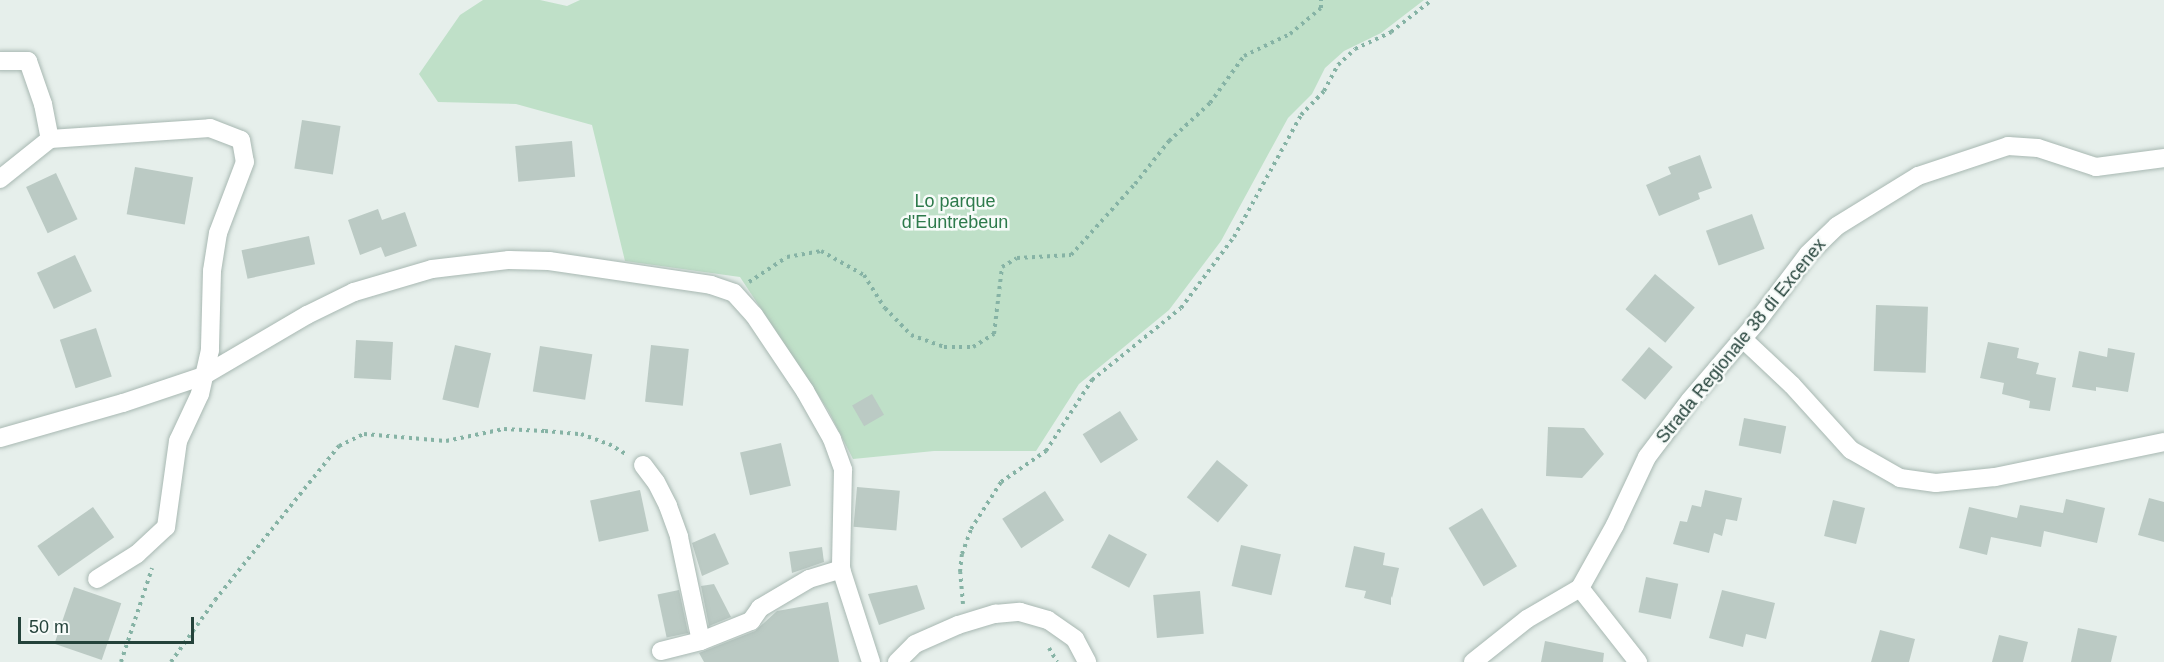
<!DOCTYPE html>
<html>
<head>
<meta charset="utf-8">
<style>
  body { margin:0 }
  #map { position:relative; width:2164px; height:662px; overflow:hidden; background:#e6efeb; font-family:Helvetica,sans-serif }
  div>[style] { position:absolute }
  .green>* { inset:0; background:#bfe0c8 }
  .building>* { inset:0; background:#bbcac4; transform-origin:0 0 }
  .path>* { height:4px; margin-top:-2px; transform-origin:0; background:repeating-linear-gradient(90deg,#86b3a5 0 3px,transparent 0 7.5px) }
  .roads { filter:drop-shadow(0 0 2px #a8b8b2) drop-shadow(0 0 2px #a8b8b2) }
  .minor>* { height:18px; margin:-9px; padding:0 9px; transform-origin:9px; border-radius:9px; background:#fff }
  .tertiary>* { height:18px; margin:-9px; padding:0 9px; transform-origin:9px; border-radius:9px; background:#fff }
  span { translate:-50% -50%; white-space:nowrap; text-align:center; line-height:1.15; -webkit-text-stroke:5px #f7fbf9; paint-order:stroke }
  .park-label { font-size:18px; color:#2d7a4b }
  .street-label { font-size:18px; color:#24423a }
  .scale { position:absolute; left:18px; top:617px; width:176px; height:27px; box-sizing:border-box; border:3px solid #24423a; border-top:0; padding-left:8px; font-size:18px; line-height:21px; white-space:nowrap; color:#24423a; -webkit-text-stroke:4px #f7fbf9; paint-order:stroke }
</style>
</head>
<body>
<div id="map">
  <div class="green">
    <i style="clip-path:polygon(483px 0,540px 0,567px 6px,580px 0,1424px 0,1381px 33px,1344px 51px,1325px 68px,1312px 94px,1288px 118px,1221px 241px,1169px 310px,1079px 384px,1036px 451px,934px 451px,853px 459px,828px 410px,740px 277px,625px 261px,592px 125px,516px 104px,438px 102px,419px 74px,460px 15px)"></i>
  </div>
  <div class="building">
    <i style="left:302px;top:120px;width:39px;height:49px;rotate:9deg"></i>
    <i style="left:572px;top:141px;width:36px;height:57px;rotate:85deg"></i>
    <i style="clip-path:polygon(1700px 155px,1712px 188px,1698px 193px,1700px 199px,1659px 216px,1646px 185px,1671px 174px,1668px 167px)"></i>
    <i style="left:135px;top:167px;width:59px;height:48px;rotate:10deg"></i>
    <i style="left:56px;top:173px;width:51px;height:33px;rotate:65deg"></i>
    <i style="clip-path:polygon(378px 209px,382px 220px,405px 212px,417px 246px,385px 257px,381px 247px,360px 255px,348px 220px)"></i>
    <i style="left:1752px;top:214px;width:37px;height:49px;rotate:70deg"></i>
    <i style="left:309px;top:236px;width:29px;height:69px;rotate:78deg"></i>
    <i style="left:75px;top:255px;width:40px;height:42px;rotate:65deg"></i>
    <i style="left:1655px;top:274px;width:52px;height:46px;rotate:40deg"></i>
    <i style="left:1876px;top:305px;width:52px;height:66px;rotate:2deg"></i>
    <i style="left:96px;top:328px;width:51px;height:38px;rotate:72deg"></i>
    <i style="left:356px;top:340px;width:37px;height:38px;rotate:3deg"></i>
    <i style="clip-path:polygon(1988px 342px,2019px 348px,2017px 358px,2039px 363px,2036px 374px,2056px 378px,2050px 411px,2029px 408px,2030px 401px,2002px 394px,2004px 383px,1980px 378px)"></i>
    <i style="left:455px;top:345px;width:37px;height:56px;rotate:13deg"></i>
    <i style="left:651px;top:345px;width:38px;height:57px;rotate:6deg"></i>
    <i style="left:540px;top:346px;width:53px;height:46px;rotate:9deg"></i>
    <i style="left:1649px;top:347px;width:31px;height:43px;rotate:40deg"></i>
    <i style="clip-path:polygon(2108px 348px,2135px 353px,2128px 392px,2096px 387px,2096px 391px,2072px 387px,2079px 351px,2107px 357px)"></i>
    <i style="left:872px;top:394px;width:24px;height:23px;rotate:60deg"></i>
    <i style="left:1120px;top:411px;width:34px;height:44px;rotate:58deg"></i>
    <i style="left:1744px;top:418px;width:43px;height:28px;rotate:11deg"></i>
    <i style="clip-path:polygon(1548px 427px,1584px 428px,1604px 454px,1582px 478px,1546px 476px)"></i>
    <i style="left:781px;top:443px;width:44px;height:42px;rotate:77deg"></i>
    <i style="left:1217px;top:460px;width:40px;height:48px;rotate:39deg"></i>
    <i style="left:857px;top:487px;width:43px;height:40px;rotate:5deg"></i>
    <i style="left:640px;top:490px;width:42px;height:51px;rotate:78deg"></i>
    <i style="clip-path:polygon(1705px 490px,1742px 498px,1737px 521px,1726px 519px,1722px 536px,1714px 533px,1709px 553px,1673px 544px,1680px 521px,1687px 522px,1692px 505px,1701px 507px)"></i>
    <i style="left:1045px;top:491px;width:35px;height:51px;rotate:57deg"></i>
    <i style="clip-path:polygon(2149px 498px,2164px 502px,2164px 542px,2138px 535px)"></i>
    <i style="clip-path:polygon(2066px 499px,2105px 508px,2097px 543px,2044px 531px,2041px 547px,1991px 537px,1987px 555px,1959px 548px,1969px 507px,2017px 518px,2020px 505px,2063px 513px)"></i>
    <i style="left:1833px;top:500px;width:33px;height:37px;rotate:14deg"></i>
    <i style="left:93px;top:507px;width:37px;height:68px;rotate:55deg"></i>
    <i style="left:1482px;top:508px;width:68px;height:39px;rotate:59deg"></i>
    <i style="clip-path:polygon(715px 533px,729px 564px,702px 576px,692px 543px)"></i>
    <i style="left:1109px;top:534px;width:43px;height:38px;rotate:28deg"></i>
    <i style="left:1241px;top:545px;width:41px;height:42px;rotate:13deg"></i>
    <i style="clip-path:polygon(1354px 546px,1385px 553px,1383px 565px,1399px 568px,1392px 598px,1391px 596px,1391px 605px,1364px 598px,1366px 591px,1345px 587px)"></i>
    <i style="clip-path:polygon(822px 547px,824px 562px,792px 573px,789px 552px)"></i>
    <i style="left:1646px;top:577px;width:33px;height:36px;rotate:12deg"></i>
    <i style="clip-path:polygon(714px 584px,731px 617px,709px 626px,701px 586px)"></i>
    <i style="clip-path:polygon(917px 585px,925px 609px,879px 625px,868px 594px)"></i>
    <i style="left:74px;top:587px;width:50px;height:60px;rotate:19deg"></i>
    <i style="left:679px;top:590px;width:44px;height:22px;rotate:78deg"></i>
    <i style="clip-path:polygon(1722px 590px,1775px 603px,1766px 639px,1746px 634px,1743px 647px,1709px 638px)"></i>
    <i style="left:1200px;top:591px;width:43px;height:47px;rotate:85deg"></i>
    <i style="clip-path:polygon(828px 602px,839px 662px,704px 662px,699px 653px,755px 631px,777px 611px)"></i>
    <i style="clip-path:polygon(2078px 628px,2117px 636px,2111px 662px,2071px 662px)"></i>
    <i style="clip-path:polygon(1880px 630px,1915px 639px,1909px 662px,1871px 662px)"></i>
    <i style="clip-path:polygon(1999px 635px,2028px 642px,2023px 662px,1992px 662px)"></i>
    <i style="clip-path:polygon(1545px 641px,1604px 653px,1603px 662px,1541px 662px)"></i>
  </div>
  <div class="path">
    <i style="left:749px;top:282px;width:45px;rotate:-33.3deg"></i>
    <i style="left:787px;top:257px;width:35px;rotate:-10deg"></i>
    <i style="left:821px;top:251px;width:49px;rotate:29.2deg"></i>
    <i style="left:864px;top:275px;width:39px;rotate:58deg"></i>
    <i style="left:885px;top:308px;width:37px;rotate:46deg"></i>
    <i style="left:911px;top:335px;width:35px;rotate:20deg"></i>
    <i style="left:944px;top:347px;width:29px"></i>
    <i style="left:973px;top:347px;width:25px;rotate:-32deg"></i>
    <i style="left:994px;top:334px;width:67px;rotate:-83.2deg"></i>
    <i style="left:1002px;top:267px;width:17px;rotate:-31deg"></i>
    <i style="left:1017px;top:258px;width:54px;rotate:-3.2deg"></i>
    <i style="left:1071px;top:255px;width:96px;rotate:-48deg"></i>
    <i style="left:1135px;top:184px;width:55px;rotate:-51.7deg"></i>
    <i style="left:1169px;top:141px;width:56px;rotate:-42.8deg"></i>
    <i style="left:1210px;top:103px;width:58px;rotate:-54.1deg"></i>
    <i style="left:1244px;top:56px;width:51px;rotate:-25.6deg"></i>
    <i style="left:1290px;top:34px;width:40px;rotate:-40deg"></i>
    <i style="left:1321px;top:8px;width:8px;rotate:-90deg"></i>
    <i style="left:963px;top:604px;width:32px;rotate:-95deg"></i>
    <i style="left:960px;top:572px;width:18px;rotate:-84deg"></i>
    <i style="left:962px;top:554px;width:27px;rotate:-70deg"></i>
    <i style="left:971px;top:529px;width:56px;rotate:-57.4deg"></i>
    <i style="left:1001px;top:482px;width:55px;rotate:-34.6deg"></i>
    <i style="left:1046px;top:451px;width:85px;rotate:-57.1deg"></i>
    <i style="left:1092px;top:380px;width:114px;rotate:-39deg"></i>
    <i style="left:1181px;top:308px;width:89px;rotate:-53.3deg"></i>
    <i style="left:1234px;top:237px;width:139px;rotate:-61.2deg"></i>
    <i style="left:1301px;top:115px;width:33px;rotate:-46deg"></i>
    <i style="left:1324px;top:91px;width:30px;rotate:-62deg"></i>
    <i style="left:1338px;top:65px;width:23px;rotate:-43deg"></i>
    <i style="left:1355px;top:49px;width:40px;rotate:-25deg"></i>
    <i style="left:1391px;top:32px;width:52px;rotate:-38deg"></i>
    <i style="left:1049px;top:648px;width:16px;rotate:60deg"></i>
    <i style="left:121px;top:662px;width:99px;rotate:-71.7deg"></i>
    <i style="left:171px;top:662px;width:76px;rotate:-54.6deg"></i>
    <i style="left:215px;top:600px;width:198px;rotate:-51.2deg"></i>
    <i style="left:339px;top:446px;width:28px;rotate:-26deg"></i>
    <i style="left:364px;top:434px;width:82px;rotate:4.9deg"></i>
    <i style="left:446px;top:441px;width:59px;rotate:-11.7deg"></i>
    <i style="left:504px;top:429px;width:41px;rotate:2.8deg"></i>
    <i style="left:545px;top:431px;width:36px;rotate:5deg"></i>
    <i style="left:581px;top:434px;width:30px;rotate:20deg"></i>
    <i style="left:609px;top:444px;width:21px;rotate:31deg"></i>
  </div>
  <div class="roads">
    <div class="minor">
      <i style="left:0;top:61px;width:28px"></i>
      <i style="left:28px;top:61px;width:46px;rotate:70.8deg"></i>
      <i style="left:43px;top:104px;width:36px;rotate:79deg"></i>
      <i style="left:50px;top:139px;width:160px;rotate:-3.9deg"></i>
      <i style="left:210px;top:128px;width:33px;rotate:21deg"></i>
      <i style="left:241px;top:140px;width:22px;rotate:80deg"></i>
      <i style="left:245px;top:162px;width:76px;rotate:110.8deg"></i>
      <i style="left:218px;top:233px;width:38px;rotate:99deg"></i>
      <i style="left:212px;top:271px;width:79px;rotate:91.5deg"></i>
      <i style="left:210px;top:350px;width:45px;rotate:102.8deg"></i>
      <i style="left:200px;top:394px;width:52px;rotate:115.1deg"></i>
      <i style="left:178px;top:441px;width:87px;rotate:97.9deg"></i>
      <i style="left:166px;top:527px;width:40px;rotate:137deg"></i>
      <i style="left:137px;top:554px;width:47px;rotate:148deg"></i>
      <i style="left:0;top:179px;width:64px;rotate:-38.7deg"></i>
      <i style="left:1743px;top:339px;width:67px;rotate:43.2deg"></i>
      <i style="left:1792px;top:385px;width:88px;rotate:47.8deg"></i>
      <i style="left:1851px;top:450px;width:56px;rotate:29.7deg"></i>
      <i style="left:1900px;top:478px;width:36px;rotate:8deg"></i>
      <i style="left:1936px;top:483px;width:59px;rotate:-5.8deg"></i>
      <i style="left:1995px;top:477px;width:173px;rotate:-11.7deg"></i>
      <i style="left:643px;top:465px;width:21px;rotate:53deg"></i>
      <i style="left:656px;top:482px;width:27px;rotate:63deg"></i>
      <i style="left:668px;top:506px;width:33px;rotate:70deg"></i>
      <i style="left:679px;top:537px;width:106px;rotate:78.1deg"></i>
      <i style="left:1580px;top:588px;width:94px;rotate:51.9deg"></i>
      <i style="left:661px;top:651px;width:41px;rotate:-14deg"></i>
      <i style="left:701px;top:641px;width:54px;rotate:-21.8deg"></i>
      <i style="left:751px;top:621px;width:16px;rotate:-55deg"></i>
      <i style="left:760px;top:608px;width:57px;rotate:-30.6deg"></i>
      <i style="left:809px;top:579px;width:34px;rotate:-17deg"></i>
    </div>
    <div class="tertiary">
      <i style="left:0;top:438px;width:128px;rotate:-15.9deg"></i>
      <i style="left:123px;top:403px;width:84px;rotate:-18.6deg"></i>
      <i style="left:203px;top:376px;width:121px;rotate:-30.4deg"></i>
      <i style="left:307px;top:315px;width:52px;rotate:-26.1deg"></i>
      <i style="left:354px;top:292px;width:81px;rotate:-16.4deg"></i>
      <i style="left:432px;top:269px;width:78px;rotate:-6.7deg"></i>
      <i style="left:509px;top:260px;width:40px;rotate:1.4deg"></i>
      <i style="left:549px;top:261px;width:164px;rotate:8.4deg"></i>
      <i style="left:711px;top:285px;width:24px;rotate:19deg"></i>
      <i style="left:734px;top:293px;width:30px;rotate:48deg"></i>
      <i style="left:754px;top:315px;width:92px;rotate:56.1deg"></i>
      <i style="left:805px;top:391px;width:55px;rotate:60.6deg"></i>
      <i style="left:832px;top:439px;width:33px;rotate:70deg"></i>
      <i style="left:843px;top:470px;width:99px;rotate:91.2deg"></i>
      <i style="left:841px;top:569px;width:98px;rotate:72.1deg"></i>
      <i style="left:897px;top:662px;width:25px;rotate:-45deg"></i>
      <i style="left:915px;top:644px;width:47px;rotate:-23.8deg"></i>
      <i style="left:958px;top:625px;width:39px;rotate:-17deg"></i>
      <i style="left:995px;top:614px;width:25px;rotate:-5deg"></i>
      <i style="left:1020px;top:612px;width:29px;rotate:16deg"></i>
      <i style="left:1048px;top:620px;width:33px;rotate:35deg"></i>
      <i style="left:1075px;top:639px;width:26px;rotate:62deg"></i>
      <i style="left:1473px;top:662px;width:69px;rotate:-38.5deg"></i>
      <i style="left:1527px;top:619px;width:61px;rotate:-30.3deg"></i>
      <i style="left:1580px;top:588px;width:72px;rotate:-60.9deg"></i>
      <i style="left:1615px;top:525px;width:75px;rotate:-64.8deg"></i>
      <i style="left:1647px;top:457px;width:71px;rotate:-53deg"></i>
      <i style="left:1690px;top:400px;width:101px;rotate:-49.4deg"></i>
      <i style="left:1756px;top:323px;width:86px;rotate:-53deg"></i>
      <i style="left:1808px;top:254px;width:40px;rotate:-44deg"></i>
      <i style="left:1837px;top:226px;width:95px;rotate:-31.7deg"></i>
      <i style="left:1918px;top:176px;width:95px;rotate:-18.4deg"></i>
      <i style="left:2008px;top:146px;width:30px;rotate:4deg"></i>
      <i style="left:2038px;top:148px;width:61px;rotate:18.1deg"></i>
      <i style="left:2096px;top:167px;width:69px;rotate:-7.5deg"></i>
    </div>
  </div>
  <div class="park-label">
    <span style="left:955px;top:212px">Lo parque<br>d'Euntrebeun</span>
  </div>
  <div class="street-label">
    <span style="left:1741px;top:341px;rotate:-51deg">Strada Regionale 38 di Excenex</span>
  </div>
  <div class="scale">50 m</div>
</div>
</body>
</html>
